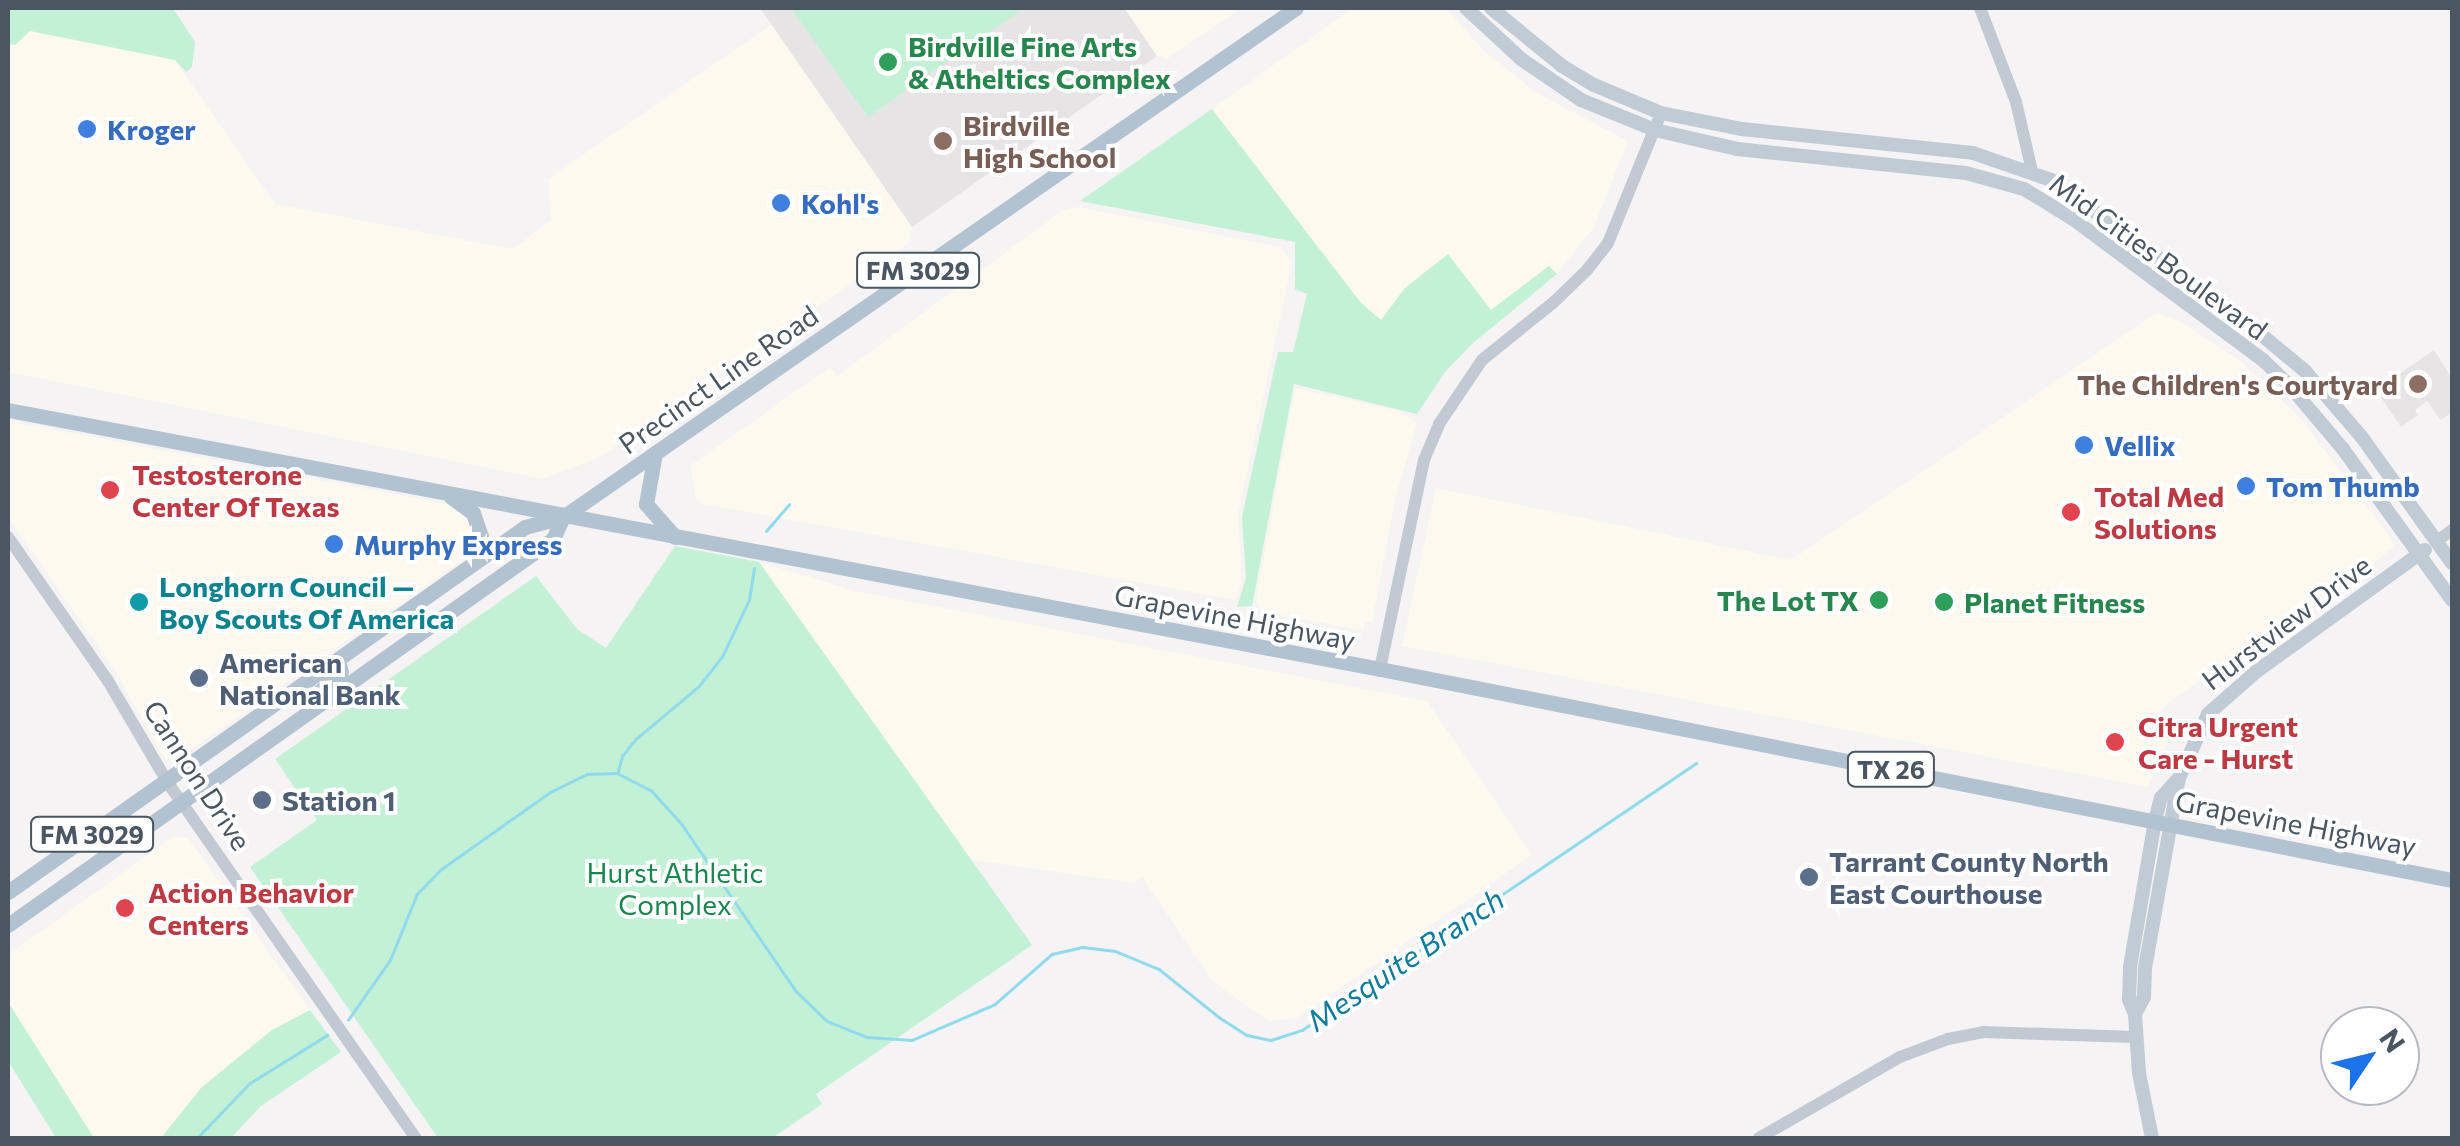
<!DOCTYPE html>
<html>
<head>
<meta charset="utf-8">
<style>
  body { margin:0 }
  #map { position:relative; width:2460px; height:1146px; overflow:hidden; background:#f5f3f3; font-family:Commissioner,sans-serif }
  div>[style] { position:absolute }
  .commercial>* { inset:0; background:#fdf9ef }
  .education>* { inset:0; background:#e6e4e5 }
  .green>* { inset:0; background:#c3f1d5 }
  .stream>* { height:2.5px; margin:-1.25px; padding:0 1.25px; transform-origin:1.25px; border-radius:1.25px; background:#90daee }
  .tertiary>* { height:12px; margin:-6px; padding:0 6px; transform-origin:6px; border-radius:6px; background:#c1cad2 }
  .secondary>* { height:14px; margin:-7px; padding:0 7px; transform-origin:7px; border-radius:7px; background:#c1cbd6 }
  .primary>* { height:15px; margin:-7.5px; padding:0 7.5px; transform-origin:7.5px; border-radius:7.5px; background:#b3c2d1 }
  .dots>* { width:28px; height:28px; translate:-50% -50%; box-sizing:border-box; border:5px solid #fff; border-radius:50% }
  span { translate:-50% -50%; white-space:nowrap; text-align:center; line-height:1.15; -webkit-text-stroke:8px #fff; paint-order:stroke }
  .shield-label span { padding:2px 8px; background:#fff; border:2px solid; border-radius:8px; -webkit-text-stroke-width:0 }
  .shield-label { font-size:25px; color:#4a5661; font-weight:700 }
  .leisure-label { font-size:28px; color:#27864d; font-weight:700 }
  .left { translate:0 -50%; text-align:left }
  .right { translate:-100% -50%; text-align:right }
  .education-label { font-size:28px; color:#785e54; font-weight:700 }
  .shop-label { font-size:28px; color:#366cbe; font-weight:700 }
  .street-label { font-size:28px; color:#4a5661 }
  .health-label { font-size:28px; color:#be3a42; font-weight:700 }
  .culture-label { font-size:28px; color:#0d838f; font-weight:700 }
  .service-label { font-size:28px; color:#4e5e75; font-weight:700 }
  .park-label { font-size:28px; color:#17864f }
  .water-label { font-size:30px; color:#0c7c9b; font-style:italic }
  .frame { position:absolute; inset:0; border:10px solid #4a5661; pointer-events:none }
  .north { position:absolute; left:2320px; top:1006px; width:100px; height:100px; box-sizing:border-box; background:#fff; border:2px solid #b7bbc0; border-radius:50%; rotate:55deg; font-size:28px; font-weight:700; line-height:40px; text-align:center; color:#4a5661 }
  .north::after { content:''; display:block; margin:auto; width:35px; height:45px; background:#1a73e8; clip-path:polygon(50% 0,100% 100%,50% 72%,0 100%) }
</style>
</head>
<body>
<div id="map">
  <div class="commercial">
    <i style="clip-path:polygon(1124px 8px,1242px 8px,1167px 59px,1157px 56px)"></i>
    <i style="clip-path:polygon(1353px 8px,1446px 8px,1485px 52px,1537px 93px,1628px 141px,1594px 227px,1557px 274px,1548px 266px,1491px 310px,1405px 288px,1381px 320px,1361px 303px,1315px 246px,1212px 109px)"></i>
    <i style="clip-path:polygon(772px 24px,912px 227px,908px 244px,600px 457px,543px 479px,8px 372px,8px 44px,15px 45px,29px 31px,175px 60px,275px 204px,513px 249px,551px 220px,548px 179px)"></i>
    <i style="clip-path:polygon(1078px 207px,1280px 247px,1292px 262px,1238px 514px,1242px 579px,1236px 600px,697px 503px,690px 466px,830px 367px,837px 376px,1063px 210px)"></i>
    <i style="clip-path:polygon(2157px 313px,2178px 320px,2238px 359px,2301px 419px,2393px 541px,2393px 548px,2295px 620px,2276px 624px,2166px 705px,2150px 724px,2172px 733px,2148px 787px,1402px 646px,1436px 488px,1791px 560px)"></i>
    <i style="clip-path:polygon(1295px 388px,1400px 411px,1417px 423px,1395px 500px,1372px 623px,1365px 622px,1363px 631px,1261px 611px,1256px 600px)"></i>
    <i style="clip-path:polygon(8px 421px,452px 505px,468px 515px,475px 531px,468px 556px,173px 762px,162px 755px,116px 672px,8px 517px)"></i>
    <i style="clip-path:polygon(759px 562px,856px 591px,1427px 701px,1532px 855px,1297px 1018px,1269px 1021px,1212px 981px,1142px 877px,1134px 883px,972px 860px)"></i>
    <i style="clip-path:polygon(174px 836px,188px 838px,310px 1010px,272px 1030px,201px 1088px,161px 1138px,94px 1138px,8px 1002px,8px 955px)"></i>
  </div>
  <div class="education">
    <i style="clip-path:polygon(760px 8px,1124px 8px,1157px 56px,912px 227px)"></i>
    <i style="clip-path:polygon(2434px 350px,2452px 378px,2452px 412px,2441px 420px,2427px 401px,2415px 410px,2418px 415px,2401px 427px,2376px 390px)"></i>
  </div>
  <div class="green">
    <i style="clip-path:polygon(8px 8px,173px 8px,195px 42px,192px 67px,186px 72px,175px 60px,30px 31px,15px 45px,8px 44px)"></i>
    <i style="clip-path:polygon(791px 8px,1024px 8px,868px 117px)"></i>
    <i style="clip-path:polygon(1212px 109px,1361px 303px,1381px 320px,1405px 288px,1448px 254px,1491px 310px,1549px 266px,1557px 274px,1473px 343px,1445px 372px,1417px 414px,1294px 384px,1252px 606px,1237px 607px,1246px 578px,1242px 517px,1278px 352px,1293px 352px,1307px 294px,1295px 289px,1295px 242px,1080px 201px)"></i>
    <i style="clip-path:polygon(675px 546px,759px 562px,1032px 945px,816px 1094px,822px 1104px,772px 1138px,438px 1138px,250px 867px,317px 820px,275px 759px,536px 576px,577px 629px,606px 648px)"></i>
    <i style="clip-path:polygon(8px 1002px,94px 1138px,56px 1138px,8px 1061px)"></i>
    <i style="clip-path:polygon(310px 1010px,341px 1052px,261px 1106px,231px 1138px,161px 1138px,201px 1088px,272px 1030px)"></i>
  </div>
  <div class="stream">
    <i style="left:766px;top:531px;width:35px;rotate:-49deg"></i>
    <i style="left:618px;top:771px;width:16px;rotate:-75deg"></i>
    <i style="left:622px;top:756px;width:22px;rotate:-51deg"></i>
    <i style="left:636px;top:739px;width:82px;rotate:-40.1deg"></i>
    <i style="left:699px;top:686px;width:37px;rotate:-52deg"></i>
    <i style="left:722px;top:657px;width:63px;rotate:-64.7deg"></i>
    <i style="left:749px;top:600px;width:32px;rotate:-81deg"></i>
    <i style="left:348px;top:1020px;width:73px;rotate:-55deg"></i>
    <i style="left:390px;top:960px;width:71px;rotate:-67.8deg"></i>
    <i style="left:417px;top:894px;width:33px;rotate:-46deg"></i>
    <i style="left:440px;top:870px;width:135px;rotate:-35.3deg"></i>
    <i style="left:550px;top:792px;width:41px;rotate:-25.9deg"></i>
    <i style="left:587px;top:774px;width:30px;rotate:-2deg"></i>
    <i style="left:617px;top:773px;width:39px;rotate:27deg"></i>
    <i style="left:652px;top:791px;width:43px;rotate:47.8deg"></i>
    <i style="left:681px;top:823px;width:204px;rotate:55.6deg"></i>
    <i style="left:796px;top:991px;width:43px;rotate:44.1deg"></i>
    <i style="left:827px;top:1021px;width:43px;rotate:21.8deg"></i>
    <i style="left:867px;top:1037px;width:45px;rotate:3.8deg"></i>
    <i style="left:912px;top:1040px;width:90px;rotate:-23.4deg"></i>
    <i style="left:995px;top:1004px;width:76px;rotate:-41.3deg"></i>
    <i style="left:1052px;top:954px;width:32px;rotate:-13deg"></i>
    <i style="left:1083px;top:947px;width:32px;rotate:7deg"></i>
    <i style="left:1115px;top:951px;width:48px;rotate:22.2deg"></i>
    <i style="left:1159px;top:969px;width:77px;rotate:38.7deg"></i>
    <i style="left:1219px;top:1017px;width:33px;rotate:33deg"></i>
    <i style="left:1247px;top:1035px;width:25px;rotate:12deg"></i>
    <i style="left:1271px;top:1040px;width:33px;rotate:-18deg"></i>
    <i style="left:1302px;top:1030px;width:476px;rotate:-34.1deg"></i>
    <i style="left:197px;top:1138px;width:76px;rotate:-46.1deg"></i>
    <i style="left:250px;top:1083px;width:91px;rotate:-31.9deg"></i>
  </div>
  <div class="tertiary">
    <i style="left:1980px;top:8px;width:101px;rotate:69deg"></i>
    <i style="left:2016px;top:102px;width:71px;rotate:76.9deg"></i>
    <i style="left:8px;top:537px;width:175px;rotate:55.2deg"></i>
    <i style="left:108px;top:681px;width:118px;rotate:59.5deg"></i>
    <i style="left:168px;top:783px;width:433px;rotate:55.1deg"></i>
    <i style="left:2437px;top:541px;width:19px;rotate:-36deg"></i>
    <i style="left:1380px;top:669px;width:214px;rotate:-78.1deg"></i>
    <i style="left:1424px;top:460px;width:39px;rotate:-67deg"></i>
    <i style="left:1439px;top:424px;width:77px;rotate:-56.1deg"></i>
    <i style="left:1482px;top:360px;width:92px;rotate:-38.9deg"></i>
    <i style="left:1554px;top:302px;width:46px;rotate:-44.1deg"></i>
    <i style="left:1587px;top:270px;width:34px;rotate:-52deg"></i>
    <i style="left:1608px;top:243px;width:140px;rotate:-67.8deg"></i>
    <i style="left:1759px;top:1138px;width:163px;rotate:-29.9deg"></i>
    <i style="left:1900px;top:1057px;width:51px;rotate:-20.6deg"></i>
    <i style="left:1948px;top:1039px;width:36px;rotate:-11deg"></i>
    <i style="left:1983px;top:1032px;width:152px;rotate:1.9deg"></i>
  </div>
  <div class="secondary">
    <i style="left:1466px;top:8px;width:75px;rotate:42.8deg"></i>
    <i style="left:1521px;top:59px;width:73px;rotate:34.3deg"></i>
    <i style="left:1581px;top:100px;width:80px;rotate:22.1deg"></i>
    <i style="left:1655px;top:130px;width:84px;rotate:13deg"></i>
    <i style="left:1737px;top:149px;width:230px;rotate:6deg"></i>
    <i style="left:1966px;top:173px;width:60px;rotate:15.4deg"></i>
    <i style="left:2024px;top:189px;width:57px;rotate:31.5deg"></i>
    <i style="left:2073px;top:219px;width:238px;rotate:36.6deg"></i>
    <i style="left:2264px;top:361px;width:35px;rotate:44deg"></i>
    <i style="left:2289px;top:385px;width:84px;rotate:49.8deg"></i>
    <i style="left:2343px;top:449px;width:186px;rotate:54.2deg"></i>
    <i style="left:1491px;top:8px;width:92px;rotate:39.2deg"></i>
    <i style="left:1562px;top:66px;width:37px;rotate:31deg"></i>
    <i style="left:1594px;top:85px;width:73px;rotate:22.7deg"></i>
    <i style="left:1661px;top:113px;width:83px;rotate:11.2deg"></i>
    <i style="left:1742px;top:129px;width:232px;rotate:5.9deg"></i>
    <i style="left:1973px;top:153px;width:83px;rotate:19.1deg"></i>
    <i style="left:2051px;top:180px;width:227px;rotate:35.9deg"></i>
    <i style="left:2235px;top:313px;width:91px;rotate:39.6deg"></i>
    <i style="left:2305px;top:371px;width:86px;rotate:49.3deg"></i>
    <i style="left:2361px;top:436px;width:156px;rotate:54.4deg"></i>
    <i style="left:2135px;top:1014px;width:19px;rotate:-62deg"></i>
    <i style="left:2144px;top:997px;width:29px;rotate:-88deg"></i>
    <i style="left:2145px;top:968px;width:193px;rotate:-79.9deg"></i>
    <i style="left:2179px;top:778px;width:70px;rotate:-65.6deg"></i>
    <i style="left:2208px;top:714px;width:65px;rotate:-41.3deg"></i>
    <i style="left:2257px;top:671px;width:207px;rotate:-35.8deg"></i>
    <i style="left:2152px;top:1138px;width:66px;rotate:-101.3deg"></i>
    <i style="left:2139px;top:1073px;width:59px;rotate:-93.9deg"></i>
    <i style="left:2135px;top:1014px;width:15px;rotate:-113deg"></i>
    <i style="left:2129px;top:1000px;width:33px;rotate:-88deg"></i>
    <i style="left:2130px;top:967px;width:149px;rotate:-80.3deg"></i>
    <i style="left:2155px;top:820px;width:23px;rotate:-75deg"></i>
    <i style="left:2161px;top:798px;width:27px;rotate:-48deg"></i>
  </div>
  <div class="primary">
    <i style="left:8px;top:410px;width:1396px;rotate:10.69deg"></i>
    <i style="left:1380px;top:669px;width:1093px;rotate:11.14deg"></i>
    <i style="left:655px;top:453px;width:52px;rotate:100deg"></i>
    <i style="left:646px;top:504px;width:44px;rotate:48.7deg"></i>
    <i style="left:451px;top:497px;width:27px;rotate:36deg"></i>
    <i style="left:473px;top:513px;width:24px;rotate:71deg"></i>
    <i style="left:481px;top:536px;width:29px;rotate:106deg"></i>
    <i style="left:313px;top:708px;width:12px;rotate:-81deg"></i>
    <i style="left:315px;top:696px;width:35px;rotate:-43deg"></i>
    <i style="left:341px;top:672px;width:11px;rotate:-105deg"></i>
    <i style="left:8px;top:892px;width:633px;rotate:-35.22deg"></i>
    <i style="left:525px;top:527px;width:39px;rotate:-15deg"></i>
    <i style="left:563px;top:517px;width:892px;rotate:-34.78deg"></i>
    <i style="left:8px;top:925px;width:668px;rotate:-35.31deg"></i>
    <i style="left:553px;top:539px;width:24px;rotate:-66deg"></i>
  </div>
  <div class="dots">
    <i style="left:888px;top:62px;background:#2e9e5b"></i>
    <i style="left:87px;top:129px;background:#3f7fe0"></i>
    <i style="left:943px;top:141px;background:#8d6e63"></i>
    <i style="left:781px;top:203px;background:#3f7fe0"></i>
    <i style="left:2418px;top:384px;background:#8d6e63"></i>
    <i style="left:2084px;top:445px;background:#3f7fe0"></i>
    <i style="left:2246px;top:486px;background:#3f7fe0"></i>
    <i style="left:110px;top:490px;background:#e0444e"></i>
    <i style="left:2071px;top:512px;background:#e0444e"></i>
    <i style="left:334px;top:544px;background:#3f7fe0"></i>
    <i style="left:1879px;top:600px;background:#2e9e5b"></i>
    <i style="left:139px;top:602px;background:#0f9aa8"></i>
    <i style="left:1944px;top:602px;background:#2e9e5b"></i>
    <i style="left:199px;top:678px;background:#5c6f8a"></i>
    <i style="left:2115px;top:742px;background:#e0444e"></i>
    <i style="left:262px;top:800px;background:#5c6f8a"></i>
    <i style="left:1809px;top:877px;background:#5c6f8a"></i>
    <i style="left:125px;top:908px;background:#e0444e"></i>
  </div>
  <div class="shield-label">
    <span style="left:918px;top:270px">FM 3029</span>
    <span style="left:1891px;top:769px">TX 26</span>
    <span style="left:92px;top:834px">FM 3029</span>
  </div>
  <div class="leisure-label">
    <span class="left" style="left:908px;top:62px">Birdville Fine Arts<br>&amp; Atheltics Complex</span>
    <span class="right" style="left:1859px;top:600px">The Lot TX</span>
    <span class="left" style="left:1964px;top:602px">Planet Fitness</span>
  </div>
  <div class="education-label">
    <span class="left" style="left:963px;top:141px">Birdville<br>High School</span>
    <span class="right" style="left:2398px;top:384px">The Children's Courtyard</span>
  </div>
  <div class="shop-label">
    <span class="left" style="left:107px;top:129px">Kroger</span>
    <span class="left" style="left:801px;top:203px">Kohl's</span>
    <span class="left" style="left:2104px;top:445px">Vellix</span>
    <span class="left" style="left:2266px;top:486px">Tom Thumb</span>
    <span class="left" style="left:354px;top:544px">Murphy Express</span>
  </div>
  <div class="street-label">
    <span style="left:2159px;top:256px;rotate:36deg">Mid Cities Boulevard</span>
    <span style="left:718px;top:379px;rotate:-35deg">Precinct Line Road</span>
    <span style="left:1235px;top:617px;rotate:11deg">Grapevine Highway</span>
    <span style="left:2286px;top:622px;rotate:-37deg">Hurstview Drive</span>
    <span style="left:198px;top:775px;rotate:57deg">Cannon Drive</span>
    <span style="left:2296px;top:823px;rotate:11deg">Grapevine Highway</span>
  </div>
  <div class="health-label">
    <span class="left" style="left:132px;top:490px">Testosterone<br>Center Of Texas</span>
    <span class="left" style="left:2094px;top:512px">Total Med<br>Solutions</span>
    <span class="left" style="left:2138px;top:742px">Citra Urgent<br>Care - Hurst</span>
    <span class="left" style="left:148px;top:908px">Action Behavior<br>Centers</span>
  </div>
  <div class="culture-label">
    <span class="left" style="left:159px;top:602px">Longhorn Council —<br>Boy Scouts Of America</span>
  </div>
  <div class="service-label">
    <span class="left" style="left:219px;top:678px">American<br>National Bank</span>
    <span class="left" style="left:282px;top:800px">Station 1</span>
    <span class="left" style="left:1829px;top:877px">Tarrant County North<br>East Courthouse</span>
  </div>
  <div class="park-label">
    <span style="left:675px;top:888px">Hurst Athletic<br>Complex</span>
  </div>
  <div class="water-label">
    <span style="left:1405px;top:959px;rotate:-34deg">Mesquite Branch</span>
  </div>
  <div class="frame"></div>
  <div class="north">N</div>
</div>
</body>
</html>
